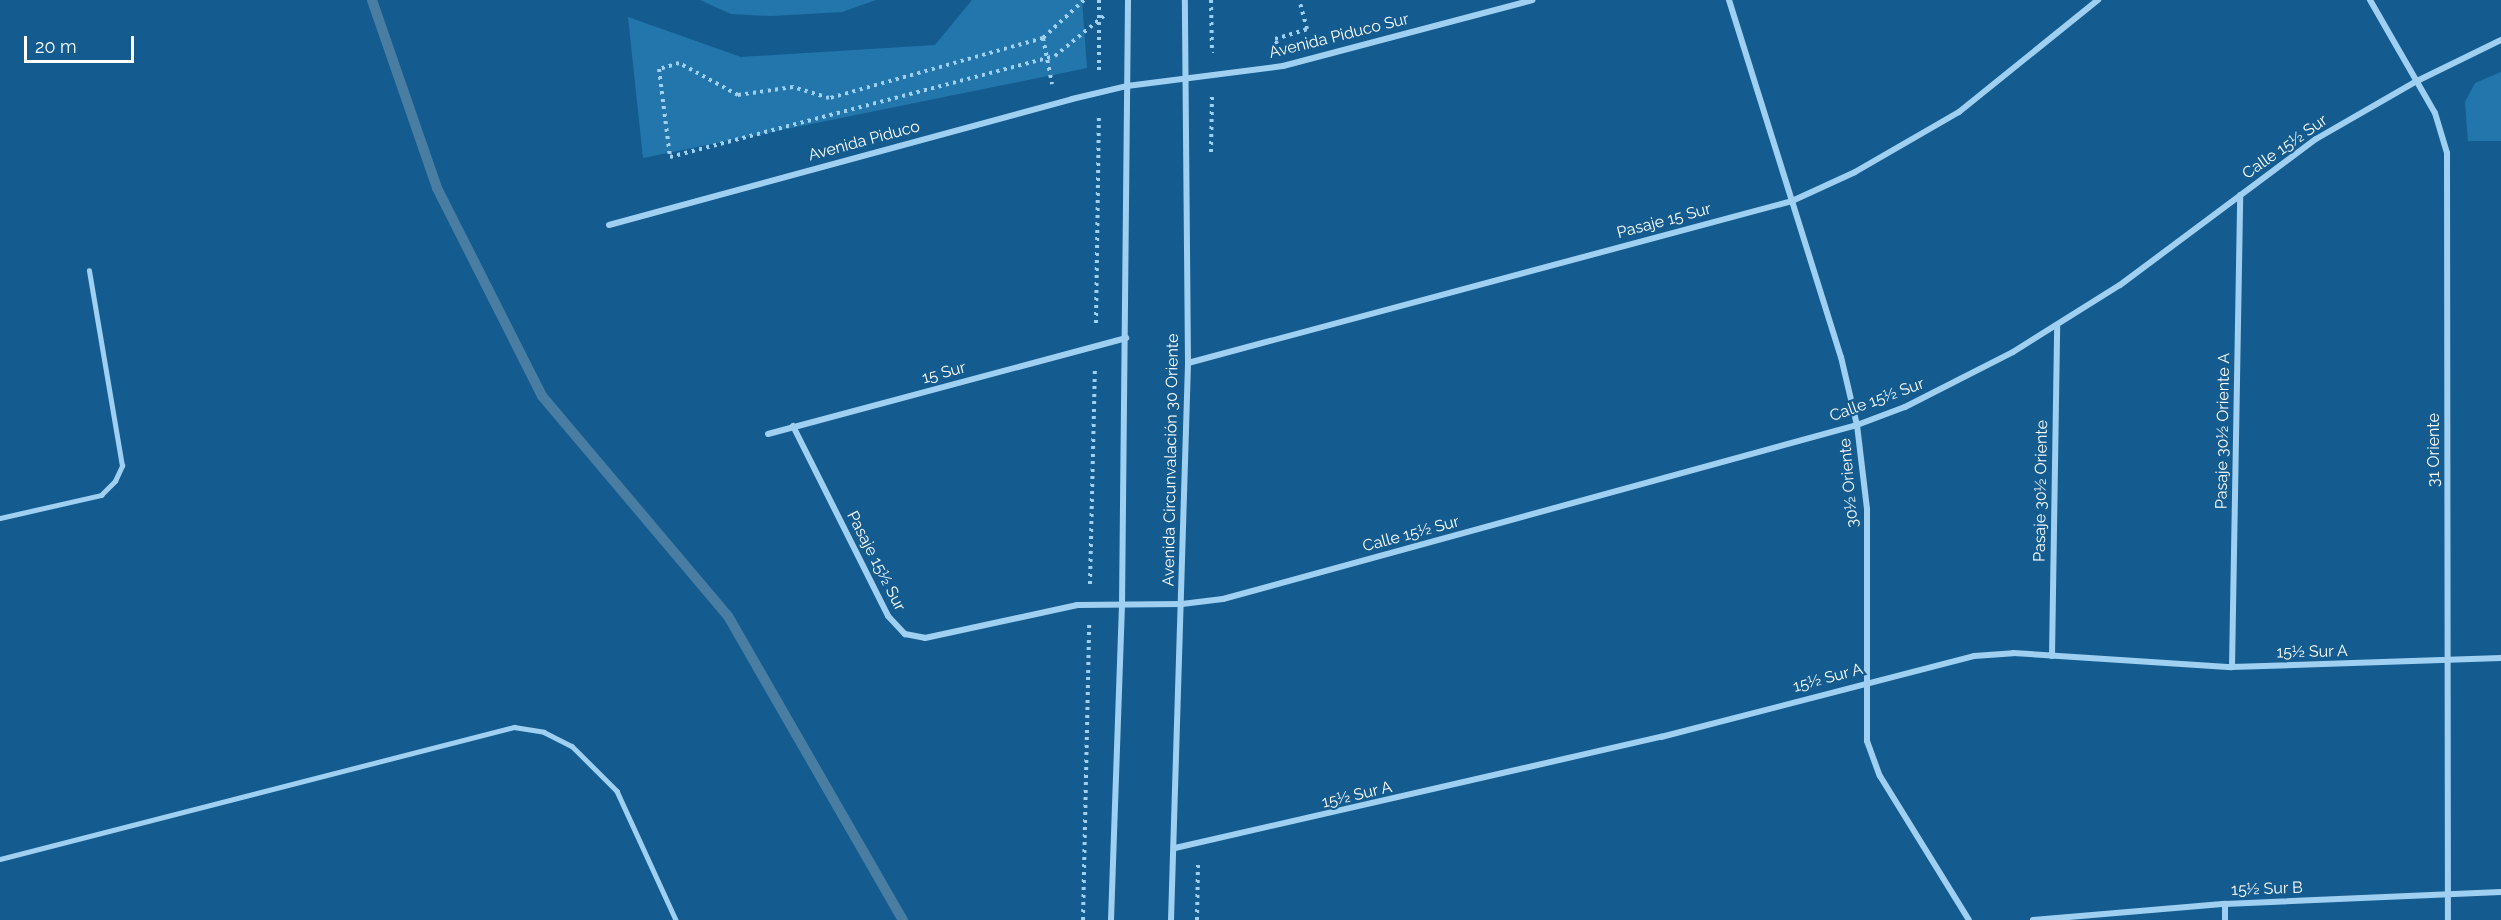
<!DOCTYPE html>
<html>
<head>
<meta charset="utf-8">
<style>
  body { margin:0 }
  #map { position:relative; width:2501px; height:920px; overflow:hidden; background:#145c90; font-family:Raleway,sans-serif }
  div>[style] { position:absolute }
  .green>* { inset:0; background:#2376ac }
  .stream>* { height:10px; margin:-5px; padding:0 5px; transform-origin:5px; border-radius:5px; background:#497da2 }
  .path>* { height:4px; margin-top:-2px; transform-origin:0; background:repeating-linear-gradient(90deg,#a0d0f1 0 3px,transparent 0 7.5px) }
  .service>* { height:4.5px; margin:-2.25px; padding:0 2.25px; transform-origin:2.25px; border-radius:2.25px; background:#a0d0f1 }
  .minor>* { height:6px; margin:-3px; padding:0 3px; transform-origin:3px; border-radius:3px; background:#a0d0f1 }
  span { translate:-50% -50%; white-space:nowrap; text-align:center; line-height:1.15; -webkit-text-stroke:4.5px #145c90; paint-order:stroke }
  .street-label { font-size:16px; color:#fff }
  .scale { position:absolute; left:24px; top:36px; width:110px; height:27px; box-sizing:border-box; border:3px solid #fff; border-top:0; padding-left:8px; font-size:18px; line-height:21px; white-space:nowrap; color:#fff; -webkit-text-stroke:4px #145c90; paint-order:stroke }
</style>
</head>
<body>
<div id="map">
  <div class="green">
    <i style="clip-path:polygon(700px 0,876px 0,842px 12px,771px 16px,731px 14px)"></i>
    <i style="clip-path:polygon(972px 0,1082px 0,1087px 68px,643px 158px,628px 17px,741px 57px,935px 45px)"></i>
    <i style="clip-path:polygon(2501px 72px,2501px 141px,2468px 141px,2465px 102px,2475px 83px)"></i>
  </div>
  <div class="stream">
    <i style="left:372px;top:0;width:199px;rotate:70.9deg"></i>
    <i style="left:437px;top:188px;width:233px;rotate:63.2deg"></i>
    <i style="left:542px;top:396px;width:288px;rotate:49.8deg"></i>
    <i style="left:728px;top:616px;width:351px;rotate:60.1deg"></i>
  </div>
  <div class="path">
    <i style="left:1084px;top:0;width:56px;rotate:137.2deg"></i>
    <i style="left:1043px;top:38px;width:222px;rotate:164.3deg"></i>
    <i style="left:829px;top:98px;width:38px;rotate:-163deg"></i>
    <i style="left:793px;top:87px;width:56px;rotate:171.7deg"></i>
    <i style="left:738px;top:95px;width:67px;rotate:-151.5deg"></i>
    <i style="left:679px;top:63px;width:21px;rotate:163deg"></i>
    <i style="left:659px;top:69px;width:89px;rotate:82.9deg"></i>
    <i style="left:670px;top:157px;width:398px;rotate:-14.7deg"></i>
    <i style="left:1055px;top:56px;width:65px;rotate:-39.4deg"></i>
    <i style="left:1099px;top:0;width:71px;rotate:90deg"></i>
    <i style="left:1211px;top:0;width:53px;rotate:88.9deg"></i>
    <i style="left:1043px;top:38px;width:47px;rotate:78.9deg"></i>
    <i style="left:1277px;top:44px;width:5px;rotate:-112deg"></i>
    <i style="left:1275px;top:39px;width:34px;rotate:-17deg"></i>
    <i style="left:1307px;top:29px;width:30px;rotate:-105deg"></i>
    <i style="left:1211px;top:152px;width:55px;rotate:-89deg"></i>
    <i style="left:1096px;top:323px;width:208px;rotate:-89.2deg"></i>
    <i style="left:1090px;top:584px;width:214px;rotate:-88.7deg"></i>
    <i style="left:1083px;top:920px;width:295px;rotate:-88.8deg"></i>
    <i style="left:1197px;top:920px;width:55px;rotate:-89deg"></i>
  </div>
  <div class="service">
    <i style="left:0;top:518px;width:104px;rotate:-12.8deg"></i>
    <i style="left:101px;top:495px;width:20px;rotate:-45deg"></i>
    <i style="left:115px;top:481px;width:17px;rotate:-65deg"></i>
    <i style="left:122px;top:466px;width:198px;rotate:-99.6deg"></i>
    <i style="left:0;top:859px;width:531px;rotate:-14.4deg"></i>
    <i style="left:514px;top:727px;width:30px;rotate:9deg"></i>
    <i style="left:544px;top:732px;width:31px;rotate:27deg"></i>
    <i style="left:572px;top:746px;width:64px;rotate:45deg"></i>
    <i style="left:617px;top:791px;width:142px;rotate:65.4deg"></i>
  </div>
  <div class="minor">
    <i style="left:1729px;top:0;width:374px;rotate:72.6deg"></i>
    <i style="left:1841px;top:357px;width:70px;rotate:76.8deg"></i>
    <i style="left:1857px;top:425px;width:85px;rotate:83.2deg"></i>
    <i style="left:1867px;top:509px;width:232px;rotate:90deg"></i>
    <i style="left:1867px;top:741px;width:37px;rotate:70deg"></i>
    <i style="left:1880px;top:776px;width:169px;rotate:58.3deg"></i>
    <i style="left:2370px;top:0;width:130px;rotate:60.1deg"></i>
    <i style="left:2435px;top:113px;width:42px;rotate:73.3deg"></i>
    <i style="left:2447px;top:153px;width:767px;rotate:89.93deg"></i>
    <i style="left:609px;top:225px;width:480px;rotate:-15.2deg"></i>
    <i style="left:1072px;top:99px;width:57px;rotate:-13.3deg"></i>
    <i style="left:1127px;top:86px;width:157px;rotate:-7.3deg"></i>
    <i style="left:1283px;top:66px;width:258px;rotate:-14.8deg"></i>
    <i style="left:1188px;top:363px;width:625px;rotate:-15.01deg"></i>
    <i style="left:1792px;top:201px;width:69px;rotate:-24.7deg"></i>
    <i style="left:1855px;top:172px;width:120px;rotate:-30deg"></i>
    <i style="left:1959px;top:112px;width:179px;rotate:-38.9deg"></i>
    <i style="left:793px;top:426px;width:212px;rotate:63.4deg"></i>
    <i style="left:888px;top:616px;width:25px;rotate:47deg"></i>
    <i style="left:905px;top:634px;width:20px;rotate:11deg"></i>
    <i style="left:925px;top:638px;width:156px;rotate:-12.2deg"></i>
    <i style="left:1077px;top:605px;width:105px;rotate:-0.5deg"></i>
    <i style="left:1182px;top:604px;width:41px;rotate:-7deg"></i>
    <i style="left:1223px;top:599px;width:657px;rotate:-15.35deg"></i>
    <i style="left:1857px;top:425px;width:51px;rotate:-20.6deg"></i>
    <i style="left:1905px;top:407px;width:121px;rotate:-27deg"></i>
    <i style="left:2013px;top:352px;width:126px;rotate:-32.1deg"></i>
    <i style="left:2120px;top:285px;width:244px;rotate:-36.7deg"></i>
    <i style="left:2316px;top:139px;width:116px;rotate:-29.9deg"></i>
    <i style="left:2417px;top:81px;width:93px;rotate:-26deg"></i>
    <i style="left:768px;top:434px;width:371px;rotate:-15deg"></i>
    <i style="left:2052px;top:656px;width:330px;rotate:-89.1deg"></i>
    <i style="left:2232px;top:667px;width:472px;rotate:-89deg"></i>
    <i style="left:1175px;top:848px;width:499px;rotate:-12.9deg"></i>
    <i style="left:1661px;top:737px;width:323px;rotate:-14.5deg"></i>
    <i style="left:1974px;top:656px;width:39px;rotate:-4deg"></i>
    <i style="left:2013px;top:653px;width:219px;rotate:3.7deg"></i>
    <i style="left:2232px;top:667px;width:269px;rotate:-1.9deg"></i>
    <i style="left:2225px;top:904px;width:16px;rotate:90deg"></i>
    <i style="left:1111px;top:920px;width:315px;rotate:-88deg"></i>
    <i style="left:1122px;top:605px;width:605px;rotate:-89.43deg"></i>
    <i style="left:1171px;top:920px;width:557px;rotate:-88.25deg"></i>
    <i style="left:1188px;top:363px;width:363px;rotate:-90.5deg"></i>
    <i style="left:2033px;top:920px;width:193px;rotate:-4.8deg"></i>
    <i style="left:2225px;top:904px;width:276px;rotate:-2.5deg"></i>
  </div>
  <div class="street-label">
    <span style="left:1339px;top:36px;rotate:-14deg">Avenida Piduco Sur</span>
    <span style="left:864px;top:141px;rotate:-15deg">Avenida Piduco</span>
    <span style="left:2285px;top:147px;rotate:-35deg">Calle 15½ Sur</span>
    <span style="left:1664px;top:221px;rotate:-15deg">Pasaje 15 Sur</span>
    <span style="left:944px;top:373px;rotate:-15deg">15 Sur</span>
    <span style="left:1877px;top:400px;rotate:-20deg">Calle 15½ Sur</span>
    <span style="left:2223px;top:431px;rotate:-89deg">Pasaje 30½ Oriente A</span>
    <span style="left:2434px;top:450px;rotate:-90deg">31 Oriente</span>
    <span style="left:1171px;top:460px;rotate:-89deg">Avenida Circunvalación 30 Oriente</span>
    <span style="left:1849px;top:483px;rotate:-95deg">30½ Oriente</span>
    <span style="left:2041px;top:491px;rotate:-89deg">Pasaje 30½ Oriente</span>
    <span style="left:1411px;top:534px;rotate:-15deg">Calle 15½ Sur</span>
    <span style="left:876px;top:561px;rotate:63deg">Pasaje 15½ Sur</span>
    <span style="left:2312px;top:652px;rotate:-1deg">15½ Sur A</span>
    <span style="left:1828px;top:678px;rotate:-15deg">15½ Sur A</span>
    <span style="left:1357px;top:795px;rotate:-13deg">15½ Sur A</span>
    <span style="left:2267px;top:889px;rotate:-2deg">15½ Sur B</span>
  </div>
  <div class="scale">20 m</div>
</div>
</body>
</html>
